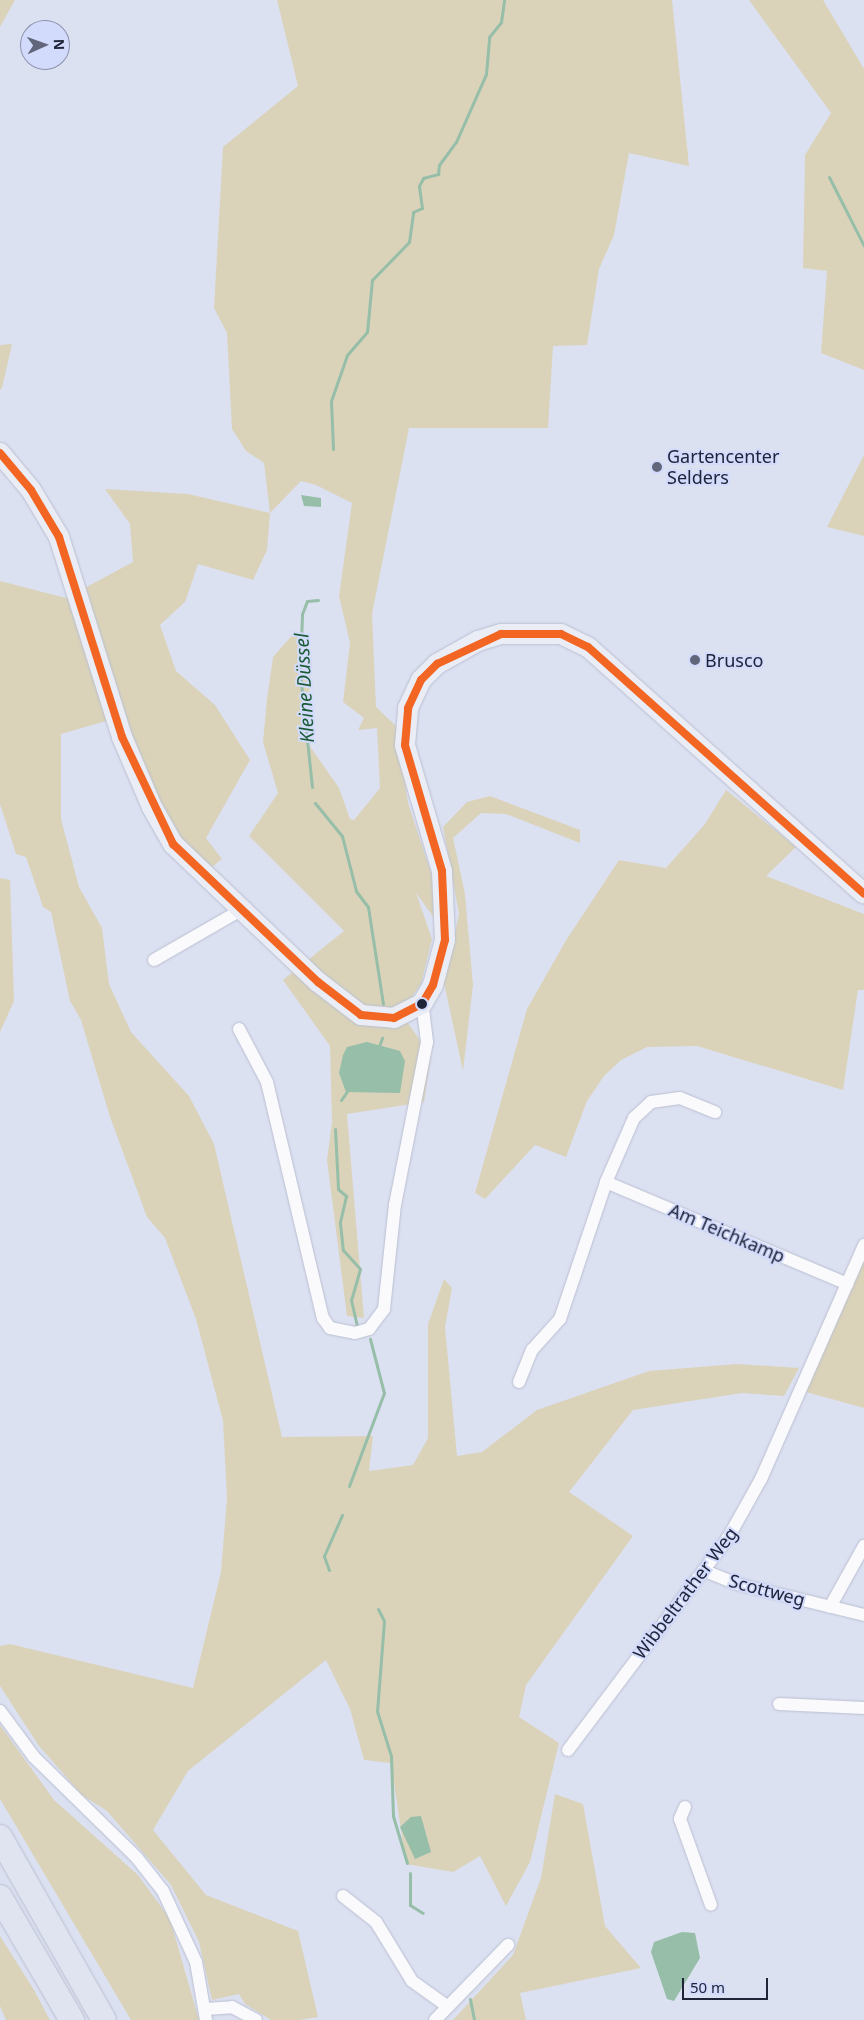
<!DOCTYPE html>
<html>
<head>
<meta charset="utf-8">
<style>
  body { margin:0 }
  #map { position:relative; width:864px; height:2020px; overflow:hidden; background:#dce1f2; font-family:"Noto Sans",sans-serif }
  div>[style] { position:absolute }
  .green>* { inset:0; background:#dad3ba }
  .water>* { inset:0; background:#96bea8 }
  .stream>* { height:3px; margin:-1.5px; padding:0 1.5px; transform-origin:1.5px; border-radius:1.5px; background:#96bea8 }
  .roads { filter:drop-shadow(0 0 1px #babfd0) drop-shadow(0 0 1px #babfd0) }
  .street>* { height:12px; margin:-6px; padding:0 6px; transform-origin:6px; border-radius:6px; background:#fafafd }
  .primary>* { height:20px; margin:-10px; padding:0 10px; transform-origin:10px; border-radius:10px; background:#eaedf5 }
  .highway>* { height:24px; margin:-12px; padding:0 12px; transform-origin:12px; border-radius:12px; background:#e0e4f0 }
  .bus-1>* { height:8px; margin:-4px; padding:0 4px; transform-origin:4px; border-radius:4px; background:#f26522 }
  .dots>* { width:14px; height:14px; translate:-50% -50%; box-sizing:border-box; border:2px solid #d2dbfc; border-radius:50% }
  span { translate:-50% -50%; white-space:nowrap; text-align:center; line-height:1.15; -webkit-text-stroke:4px #d2dbfc; paint-order:stroke }
  .poi-label { font-size:18px; color:#202439 }
  .left { translate:0 -50%; text-align:left }
  .street-label { font-size:18px; color:#202439 }
  .water-label { font-size:19px; color:#1b5a34; font-style:italic }
  .north { position:absolute; left:20px; top:20px; width:50px; height:50px; box-sizing:border-box; background:#d2dbfc; border:1px solid #8b92ae; border-radius:50%; rotate:88deg; font-size:14px; font-weight:700; line-height:20px; text-align:center; color:#202439 }
  .north::after { content:''; display:block; margin:auto; width:18px; height:22px; background:#62667a; clip-path:polygon(50% 0,100% 100%,50% 72%,0 100%) }
  .scale { position:absolute; left:682px; top:1978px; width:86px; height:22px; box-sizing:border-box; border:2px solid #202439; border-top:0; padding-left:6px; font-size:15px; line-height:18px; white-space:nowrap; color:#202439; -webkit-text-stroke:4px #d2dbfc; paint-order:stroke }
</style>
</head>
<body>
<div id="map">
  <div class="green">
    <i style="clip-path:polygon(0 0,15px 0,0 27px)"></i>
    <i style="clip-path:polygon(277px 0,672px 0,689px 166px,629px 153px,614px 235px,599px 269px,587px 345px,553px 346px,548px 428px,409px 428px,372px 614px,376px 707px,396px 726px,408px 803px,435px 885px,440px 926px,416px 893px,432px 939px,421px 984px,406px 1005px,396px 1006px,431px 1056px,424px 1102px,347px 1114px,364px 1318px,347px 1316px,327px 1160px,332px 1122px,330px 1046px,283px 980px,344px 931px,249px 836px,278px 793px,263px 742px,267px 699px,273px 657px,296px 631px,312px 663px,305px 739px,339px 788px,350px 819px,354px 820px,380px 788px,377px 728px,358px 730px,364px 718px,343px 702px,350px 643px,339px 596px,352px 503px,316px 485px,301px 481px,270px 513px,267px 550px,253px 580px,198px 564px,185px 602px,160px 625px,176px 671px,215px 705px,250px 760px,206px 838px,222px 859px,206px 872px,173px 838px,120px 717px,61px 734px,61px 819px,79px 887px,102px 928px,109px 984px,131px 1032px,189px 1096px,214px 1144px,282px 1437px,373px 1436px,369px 1471px,413px 1465px,428px 1438px,428px 1324px,444px 1279px,452px 1288px,445px 1327px,457px 1456px,482px 1452px,537px 1410px,649px 1371px,737px 1364px,799px 1368px,784px 1396px,742px 1393px,633px 1410px,569px 1492px,633px 1536px,526px 1685px,519px 1717px,559px 1743px,530px 1862px,506px 1906px,480px 1856px,453px 1872px,406px 1864px,391px 1763px,364px 1760px,350px 1709px,326px 1660px,188px 1771px,153px 1830px,206px 1895px,298px 1931px,318px 2017px,300px 2020px,271px 2020px,245px 2004px,239px 1994px,212px 2000px,199px 1942px,171px 1885px,107px 1811px,82px 1795px,39px 1746px,0 1686px,0 1646px,10px 1644px,193px 1688px,221px 1572px,227px 1498px,223px 1421px,196px 1319px,165px 1238px,147px 1217px,110px 1117px,81px 1020px,70px 1001px,51px 912px,43px 907px,26px 857px,16px 854px,0 804px,0 581px,66px 598px,133px 562px,130px 524px,105px 489px,188px 494px,270px 513px,264px 463px,246px 451px,232px 429px,227px 333px,214px 308px,223px 147px,298px 86px)"></i>
    <i style="clip-path:polygon(749px 0,823px 0,864px 69px,864px 370px,821px 353px,827px 271px,803px 268px,805px 155px,831px 113px)"></i>
    <i style="clip-path:polygon(12px 344px,2px 388px,0 390px,0 345px)"></i>
    <i style="clip-path:polygon(864px 455px,864px 536px,827px 527px)"></i>
    <i style="clip-path:polygon(726px 790px,796px 847px,766px 876px,864px 914px,864px 990px,858px 990px,843px 1090px,697px 1046px,647px 1047px,621px 1060px,604px 1076px,587px 1101px,566px 1157px,535px 1145px,485px 1199px,475px 1193px,527px 1009px,565px 942px,619px 860px,666px 868px,705px 824px)"></i>
    <i style="clip-path:polygon(490px 796px,580px 830px,580px 843px,506px 814px,481px 813px,453px 838px,465px 894px,473px 985px,463px 1071px,444px 983px,459px 914px,443px 827px,467px 802px)"></i>
    <i style="clip-path:polygon(0 878px,10px 880px,14px 1001px,0 1032px)"></i>
    <i style="clip-path:polygon(864px 1261px,864px 1408px,806px 1392px)"></i>
    <i style="clip-path:polygon(0 1725px,54px 1800px,138px 1875px,170px 1919px,199px 2020px,131px 2020px,0 1799px)"></i>
    <i style="clip-path:polygon(555px 1794px,583px 1804px,605px 1926px,641px 1968px,520px 1993px,526px 2020px,453px 2020px,513px 1955px,541px 1878px)"></i>
    <i style="clip-path:polygon(0 1936px,34px 1990px,50px 2020px,6px 2020px,0 2006px)"></i>
  </div>
  <div class="water">
    <i style="clip-path:polygon(301px 495px,321px 498px,321px 507px,304px 506px)"></i>
    <i style="clip-path:polygon(367px 1042px,400px 1051px,405px 1061px,400px 1093px,346px 1092px,339px 1073px,343px 1055px,347px 1047px)"></i>
    <i style="clip-path:polygon(421px 1816px,431px 1852px,415px 1859px,400px 1827px,411px 1817px)"></i>
    <i style="clip-path:polygon(682px 1932px,695px 1933px,700px 1958px,674px 2001px,667px 1999px,651px 1952px,654px 1942px)"></i>
  </div>
  <div class="stream">
    <i style="left:829px;top:177px;width:77px;rotate:63.1deg"></i>
    <i style="left:333px;top:449px;width:48px;rotate:-92.4deg"></i>
    <i style="left:331px;top:401px;width:49px;rotate:-70.8deg"></i>
    <i style="left:347px;top:355px;width:30px;rotate:-49deg"></i>
    <i style="left:367px;top:332px;width:52px;rotate:-84.5deg"></i>
    <i style="left:372px;top:280px;width:53px;rotate:-45.8deg"></i>
    <i style="left:409px;top:242px;width:30px;rotate:-82deg"></i>
    <i style="left:413px;top:212px;width:10px;rotate:-24deg"></i>
    <i style="left:422px;top:208px;width:22px;rotate:-98deg"></i>
    <i style="left:419px;top:186px;width:9px;rotate:-63deg"></i>
    <i style="left:423px;top:178px;width:16px;rotate:-15deg"></i>
    <i style="left:438px;top:174px;width:9px;rotate:-84deg"></i>
    <i style="left:439px;top:165px;width:29px;rotate:-54deg"></i>
    <i style="left:456px;top:142px;width:74px;rotate:-66.2deg"></i>
    <i style="left:486px;top:74px;width:37px;rotate:-85deg"></i>
    <i style="left:489px;top:37px;width:19px;rotate:-51deg"></i>
    <i style="left:501px;top:22px;width:22px;rotate:-82deg"></i>
    <i style="left:312px;top:787px;width:116px;rotate:-96deg"></i>
    <i style="left:300px;top:672px;width:58px;rotate:-88deg"></i>
    <i style="left:302px;top:614px;width:14px;rotate:-69deg"></i>
    <i style="left:307px;top:601px;width:11px;rotate:-5deg"></i>
    <i style="left:315px;top:803px;width:43px;rotate:50.7deg"></i>
    <i style="left:342px;top:836px;width:57px;rotate:75.7deg"></i>
    <i style="left:356px;top:891px;width:20px;rotate:53deg"></i>
    <i style="left:368px;top:907px;width:98px;rotate:81.2deg"></i>
    <i style="left:378px;top:1049px;width:12px;rotate:-70deg"></i>
    <i style="left:341px;top:1100px;width:12px;rotate:-55deg"></i>
    <i style="left:335px;top:1129px;width:60px;rotate:87.1deg"></i>
    <i style="left:338px;top:1189px;width:11px;rotate:41deg"></i>
    <i style="left:346px;top:1196px;width:28px;rotate:103deg"></i>
    <i style="left:340px;top:1223px;width:27px;rotate:84deg"></i>
    <i style="left:343px;top:1250px;width:25px;rotate:48deg"></i>
    <i style="left:360px;top:1269px;width:32px;rotate:106deg"></i>
    <i style="left:351px;top:1300px;width:27px;rotate:77deg"></i>
    <i style="left:349px;top:1486px;width:99px;rotate:-69.4deg"></i>
    <i style="left:384px;top:1393px;width:56px;rotate:-104.5deg"></i>
    <i style="left:329px;top:1570px;width:15px;rotate:-110deg"></i>
    <i style="left:324px;top:1556px;width:45px;rotate:-66.3deg"></i>
    <i style="left:378px;top:1609px;width:13px;rotate:63deg"></i>
    <i style="left:384px;top:1621px;width:90px;rotate:94.4deg"></i>
    <i style="left:377px;top:1711px;width:47px;rotate:72.7deg"></i>
    <i style="left:391px;top:1756px;width:60px;rotate:88.1deg"></i>
    <i style="left:393px;top:1816px;width:49px;rotate:73.4deg"></i>
    <i style="left:410px;top:1873px;width:32px;rotate:90deg"></i>
    <i style="left:410px;top:1905px;width:15px;rotate:32deg"></i>
    <i style="left:470px;top:1999px;width:21px;rotate:79deg"></i>
  </div>
  <div class="roads">
    <div class="street">
      <i style="left:154px;top:960px;width:100px;rotate:-29.9deg"></i>
      <i style="left:239px;top:1029px;width:60px;rotate:62.2deg"></i>
      <i style="left:267px;top:1082px;width:243px;rotate:76.7deg"></i>
      <i style="left:323px;top:1318px;width:12px;rotate:55deg"></i>
      <i style="left:330px;top:1328px;width:25px;rotate:11deg"></i>
      <i style="left:355px;top:1333px;width:15px;rotate:-16deg"></i>
      <i style="left:369px;top:1329px;width:25px;rotate:-53deg"></i>
      <i style="left:384px;top:1309px;width:105px;rotate:-84deg"></i>
      <i style="left:395px;top:1205px;width:166px;rotate:-78.9deg"></i>
      <i style="left:427px;top:1042px;width:38px;rotate:-97deg"></i>
      <i style="left:606px;top:1182px;width:70px;rotate:-66.4deg"></i>
      <i style="left:634px;top:1118px;width:23px;rotate:-43deg"></i>
      <i style="left:651px;top:1102px;width:29px;rotate:-8deg"></i>
      <i style="left:680px;top:1098px;width:38px;rotate:22deg"></i>
      <i style="left:519px;top:1382px;width:35px;rotate:-68deg"></i>
      <i style="left:532px;top:1350px;width:42px;rotate:-47.9deg"></i>
      <i style="left:560px;top:1319px;width:145px;rotate:-71.4deg"></i>
      <i style="left:606px;top:1182px;width:262px;rotate:22.9deg"></i>
      <i style="left:705px;top:1571px;width:35px;rotate:22deg"></i>
      <i style="left:737px;top:1584px;width:131px;rotate:13.7deg"></i>
      <i style="left:830px;top:1607px;width:70px;rotate:-60.9deg"></i>
      <i style="left:779px;top:1704px;width:85px;rotate:2.7deg"></i>
      <i style="left:0;top:1711px;width:57px;rotate:53.5deg"></i>
      <i style="left:34px;top:1757px;width:144px;rotate:44.4deg"></i>
      <i style="left:137px;top:1858px;width:42px;rotate:51.8deg"></i>
      <i style="left:163px;top:1891px;width:78px;rotate:65.1deg"></i>
      <i style="left:196px;top:1962px;width:59px;rotate:80.2deg"></i>
      <i style="left:568px;top:1750px;width:266px;rotate:-53deg"></i>
      <i style="left:728px;top:1538px;width:68px;rotate:-60.8deg"></i>
      <i style="left:761px;top:1479px;width:256px;rotate:-66.2deg"></i>
      <i style="left:685px;top:1807px;width:13px;rotate:113deg"></i>
      <i style="left:680px;top:1819px;width:91px;rotate:70.2deg"></i>
      <i style="left:343px;top:1896px;width:42px;rotate:38.2deg"></i>
      <i style="left:376px;top:1922px;width:69px;rotate:58.6deg"></i>
      <i style="left:412px;top:1981px;width:44px;rotate:35.8deg"></i>
      <i style="left:206px;top:2009px;width:26px;rotate:-4deg"></i>
      <i style="left:232px;top:2007px;width:27px;rotate:28deg"></i>
      <i style="left:435px;top:2020px;width:105px;rotate:-45.8deg"></i>
    </div>
    <div class="primary">
      <i style="left:0;top:453px;width:48px;rotate:50deg"></i>
      <i style="left:31px;top:490px;width:55px;rotate:59.2deg"></i>
      <i style="left:59px;top:537px;width:210px;rotate:72.5deg"></i>
      <i style="left:122px;top:737px;width:76px;rotate:66.8deg"></i>
      <i style="left:152px;top:807px;width:43px;rotate:60.4deg"></i>
      <i style="left:173px;top:844px;width:200px;rotate:43.6deg"></i>
      <i style="left:318px;top:982px;width:54px;rotate:37.5deg"></i>
      <i style="left:361px;top:1015px;width:33px;rotate:5deg"></i>
      <i style="left:394px;top:1018px;width:31px;rotate:-27deg"></i>
      <i style="left:422px;top:1004px;width:22px;rotate:-60deg"></i>
      <i style="left:433px;top:985px;width:47px;rotate:-75.1deg"></i>
      <i style="left:445px;top:940px;width:69px;rotate:-92.5deg"></i>
      <i style="left:442px;top:871px;width:131px;rotate:-106.4deg"></i>
      <i style="left:405px;top:745px;width:37px;rotate:-85deg"></i>
      <i style="left:408px;top:708px;width:31px;rotate:-65deg"></i>
      <i style="left:421px;top:680px;width:23px;rotate:-45deg"></i>
      <i style="left:437px;top:664px;width:47px;rotate:-29.3deg"></i>
      <i style="left:478px;top:641px;width:24px;rotate:-17deg"></i>
      <i style="left:501px;top:634px;width:60px"></i>
      <i style="left:561px;top:634px;width:30px;rotate:26deg"></i>
      <i style="left:588px;top:647px;width:370px;rotate:41.8deg"></i>
    </div>
    <div class="highway">
      <i style="left:0;top:1837px;width:210px;rotate:60.4deg"></i>
      <i style="left:0;top:1897px;width:143px;rotate:59.7deg"></i>
    </div>
  </div>
  <div class="bus-1">
    <i style="left:0;top:453px;width:48px;rotate:50deg"></i>
    <i style="left:31px;top:490px;width:55px;rotate:59.2deg"></i>
    <i style="left:59px;top:537px;width:210px;rotate:72.5deg"></i>
    <i style="left:122px;top:737px;width:119px;rotate:64.5deg"></i>
    <i style="left:173px;top:844px;width:200px;rotate:43.6deg"></i>
    <i style="left:318px;top:982px;width:54px;rotate:37.5deg"></i>
    <i style="left:361px;top:1015px;width:33px;rotate:5deg"></i>
    <i style="left:394px;top:1018px;width:31px;rotate:-27deg"></i>
    <i style="left:422px;top:1004px;width:22px;rotate:-60deg"></i>
    <i style="left:433px;top:985px;width:47px;rotate:-75.1deg"></i>
    <i style="left:445px;top:940px;width:69px;rotate:-92.5deg"></i>
    <i style="left:442px;top:871px;width:131px;rotate:-106.4deg"></i>
    <i style="left:405px;top:745px;width:37px;rotate:-85deg"></i>
    <i style="left:408px;top:708px;width:31px;rotate:-65deg"></i>
    <i style="left:421px;top:680px;width:23px;rotate:-45deg"></i>
    <i style="left:437px;top:664px;width:71px;rotate:-25.1deg"></i>
    <i style="left:501px;top:634px;width:60px"></i>
    <i style="left:561px;top:634px;width:30px;rotate:26deg"></i>
    <i style="left:588px;top:647px;width:370px;rotate:41.8deg"></i>
  </div>
  <div class="dots">
    <i style="left:657px;top:467px;background:#62667a"></i>
    <i style="left:695px;top:660px;background:#62667a"></i>
    <i style="left:422px;top:1004px;background:#202439"></i>
  </div>
  <div class="poi-label">
    <span class="left" style="left:667px;top:467px">Gartencenter<br>Selders</span>
    <span class="left" style="left:705px;top:660px">Brusco</span>
  </div>
  <div class="street-label">
    <span style="left:727px;top:1233px;rotate:23deg">Am Teichkamp</span>
    <span style="left:767px;top:1590px;rotate:15deg">Scottweg</span>
    <span style="left:685px;top:1593px;rotate:-53deg">Wibbeltrather Weg</span>
  </div>
  <div class="water-label">
    <span style="left:305px;top:688px;rotate:-93deg">Kleine Düssel</span>
  </div>
  <div class="north">N</div>
  <div class="scale">50 m</div>
</div>
</body>
</html>
